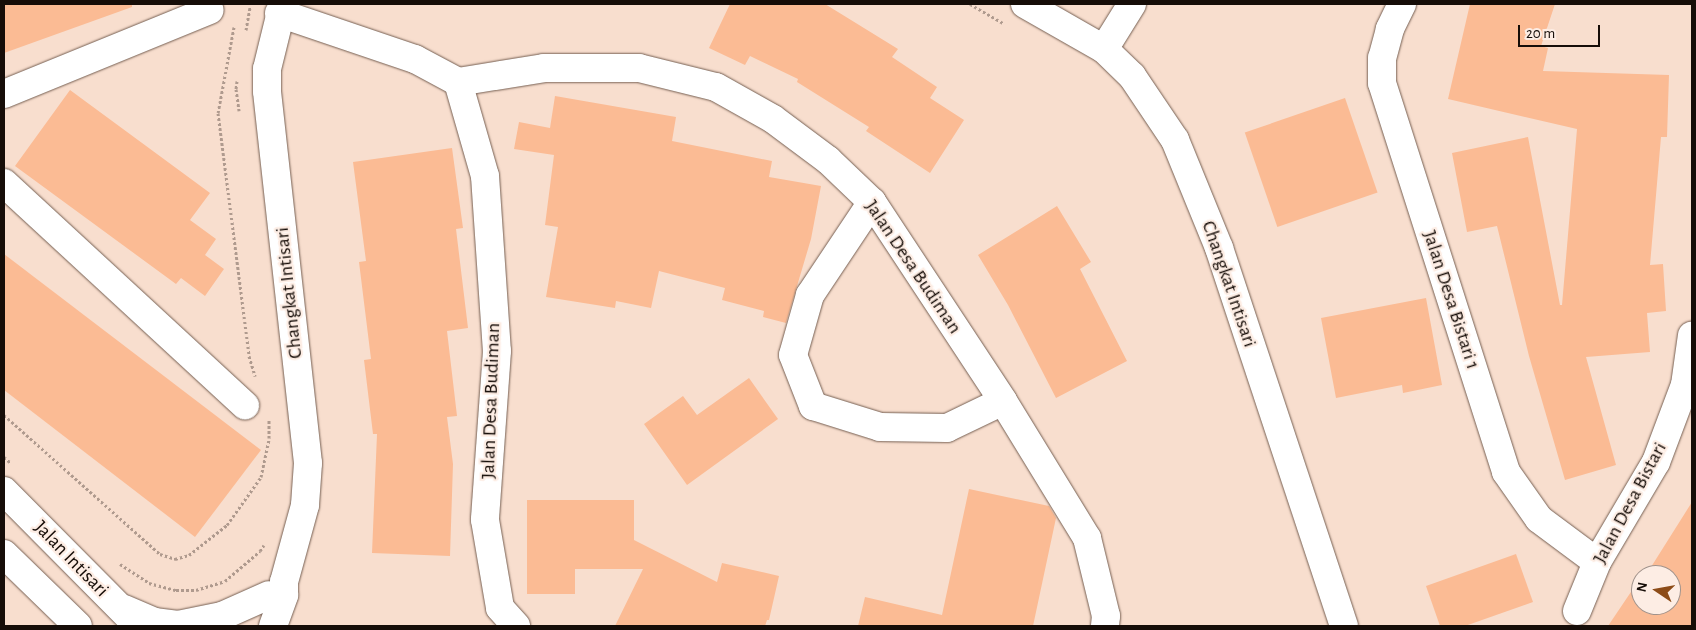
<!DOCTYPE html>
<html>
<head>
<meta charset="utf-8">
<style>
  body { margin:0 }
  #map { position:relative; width:1696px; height:630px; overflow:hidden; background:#f8dece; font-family:"Alegreya Sans",sans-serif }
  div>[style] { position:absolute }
  .building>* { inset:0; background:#fbbb94; transform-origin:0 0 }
  .path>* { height:3px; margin-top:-1.5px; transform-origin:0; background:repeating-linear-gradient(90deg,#af9a8e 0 2.5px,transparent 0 5px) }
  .roads { filter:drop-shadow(0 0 1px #755f52) drop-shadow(0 0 1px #755f52) }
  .minor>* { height:28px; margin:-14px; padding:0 14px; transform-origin:14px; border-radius:14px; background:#fff }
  span { translate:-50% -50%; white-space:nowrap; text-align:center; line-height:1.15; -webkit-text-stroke:4.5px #fdede4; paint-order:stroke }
  .street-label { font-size:20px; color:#160d08 }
  .frame { position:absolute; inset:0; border:5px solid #160d08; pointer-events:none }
  .north { position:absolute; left:1631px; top:565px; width:50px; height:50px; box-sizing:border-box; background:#fdede4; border:1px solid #a1938c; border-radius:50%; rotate:282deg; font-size:14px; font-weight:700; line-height:20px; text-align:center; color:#160d08 }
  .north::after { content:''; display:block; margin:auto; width:18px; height:22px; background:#8d4c18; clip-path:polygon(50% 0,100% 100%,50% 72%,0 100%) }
  .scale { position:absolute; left:1518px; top:25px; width:82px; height:22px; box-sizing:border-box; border:2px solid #160d08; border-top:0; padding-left:6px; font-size:15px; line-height:18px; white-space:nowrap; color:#160d08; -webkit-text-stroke:4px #fdede4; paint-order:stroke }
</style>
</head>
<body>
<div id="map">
  <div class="building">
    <i style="clip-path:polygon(4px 4px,132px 4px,132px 7px,4px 53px)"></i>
    <i style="clip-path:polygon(730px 4px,825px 4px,898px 49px,892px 57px,937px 87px,930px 98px,964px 120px,930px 173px,866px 131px,869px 127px,797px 82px,798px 79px,750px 56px,745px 65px,709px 48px)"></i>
    <i style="clip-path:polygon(1470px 4px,1555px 4px,1541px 46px,1548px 48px,1543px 71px,1669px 75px,1667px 137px,1661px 137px,1650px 265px,1663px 264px,1666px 311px,1647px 313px,1650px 352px,1586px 357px,1616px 465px,1565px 480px,1529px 356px,1497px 226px,1467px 232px,1452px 153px,1528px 137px,1560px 305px,1562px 305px,1577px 129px,1448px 99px)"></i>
    <i style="clip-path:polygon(70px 90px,210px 193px,190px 220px,216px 239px,205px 255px,224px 269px,205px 296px,181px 278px,176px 284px,15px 166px)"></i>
    <i style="clip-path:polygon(555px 96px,676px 117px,672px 141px,772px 161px,769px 177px,821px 186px,811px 239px,786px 323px,763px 317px,764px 311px,722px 300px,725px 288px,659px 271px,651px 308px,616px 301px,615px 308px,546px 297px,558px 227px,545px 225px,554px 155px,514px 149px,519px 122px,550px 128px)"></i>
    <i style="left:1345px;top:98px;width:100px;height:106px;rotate:71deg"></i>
    <i style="clip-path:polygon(452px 148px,463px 228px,456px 229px,468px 328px,447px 331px,457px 416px,447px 417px,453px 464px,450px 556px,372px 553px,377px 434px,373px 434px,364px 360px,371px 359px,359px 262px,366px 261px,353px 162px)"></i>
    <i style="clip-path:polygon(1057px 206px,1091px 262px,1080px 269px,1127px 361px,1056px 398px,1008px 305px,978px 255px)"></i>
    <i style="clip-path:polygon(4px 254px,261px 450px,195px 537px,4px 390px)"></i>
    <i style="clip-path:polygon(1426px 298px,1442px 385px,1403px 393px,1402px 385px,1336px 398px,1321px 318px)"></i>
    <i style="clip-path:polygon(749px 378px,778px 419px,687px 485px,644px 424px,683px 396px,697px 415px)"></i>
    <i style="clip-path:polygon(969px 489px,1049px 506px,1056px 518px,1033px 626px,858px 626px,865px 597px,942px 615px)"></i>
    <i style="clip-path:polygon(527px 500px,634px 500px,634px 540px,717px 582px,722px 563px,779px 576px,769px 620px,767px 620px,765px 626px,615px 626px,643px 569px,575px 569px,575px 594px,527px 594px)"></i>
    <i style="clip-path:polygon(1692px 502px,1692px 626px,1608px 626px,1639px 580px,1641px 582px,1641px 605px,1671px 605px,1671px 575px,1646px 575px)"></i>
    <i style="clip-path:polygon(1516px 554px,1533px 602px,1465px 626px,1440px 626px,1426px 586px)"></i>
  </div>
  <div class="path">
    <i style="left:970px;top:4px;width:39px;rotate:30deg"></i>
    <i style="left:234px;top:27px;width:87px;rotate:100.5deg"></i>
    <i style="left:218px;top:113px;width:245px;rotate:82.7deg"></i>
    <i style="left:249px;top:356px;width:21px;rotate:73deg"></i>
    <i style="left:246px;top:30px;width:23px;rotate:-80deg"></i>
    <i style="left:237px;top:81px;width:8px;rotate:97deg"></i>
    <i style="left:236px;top:89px;width:22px;rotate:82deg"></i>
    <i style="left:4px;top:415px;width:209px;rotate:41.7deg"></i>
    <i style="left:160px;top:554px;width:16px;rotate:18deg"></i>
    <i style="left:175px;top:559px;width:15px;rotate:-16deg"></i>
    <i style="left:189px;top:555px;width:48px;rotate:-38.3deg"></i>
    <i style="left:227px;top:525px;width:59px;rotate:-54.7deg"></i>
    <i style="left:261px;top:477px;width:40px;rotate:-78deg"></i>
    <i style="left:269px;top:438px;width:18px;rotate:-90deg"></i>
    <i style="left:4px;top:457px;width:9px;rotate:41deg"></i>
    <i style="left:120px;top:564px;width:35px;rotate:33deg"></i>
    <i style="left:149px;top:583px;width:28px;rotate:15deg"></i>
    <i style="left:176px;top:590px;width:20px"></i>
    <i style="left:196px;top:590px;width:30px;rotate:-17deg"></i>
    <i style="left:225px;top:581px;width:46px;rotate:-40.6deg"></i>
    <i style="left:260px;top:551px;width:7px;rotate:-56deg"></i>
  </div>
  <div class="roads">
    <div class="minor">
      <i style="left:1025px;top:4px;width:91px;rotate:29.7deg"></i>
      <i style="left:1104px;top:49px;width:39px;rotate:44deg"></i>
      <i style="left:1132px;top:76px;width:77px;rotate:56.1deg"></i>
      <i style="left:1175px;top:140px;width:117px;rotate:67.8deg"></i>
      <i style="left:1219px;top:248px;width:398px;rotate:71.7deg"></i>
      <i style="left:1402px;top:4px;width:28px;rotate:116deg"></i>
      <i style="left:1390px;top:29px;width:30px;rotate:105deg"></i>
      <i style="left:1382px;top:58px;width:25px;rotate:90deg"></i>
      <i style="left:1382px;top:83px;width:408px;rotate:72.3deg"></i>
      <i style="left:1506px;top:472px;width:57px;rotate:54.9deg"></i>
      <i style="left:1539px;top:519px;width:72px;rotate:36.6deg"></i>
      <i style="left:279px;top:13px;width:144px;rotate:18.7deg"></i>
      <i style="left:415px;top:59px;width:49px;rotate:28.1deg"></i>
      <i style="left:458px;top:82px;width:87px;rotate:-9.2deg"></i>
      <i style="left:544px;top:68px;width:95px"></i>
      <i style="left:639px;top:68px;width:79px;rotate:13.9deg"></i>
      <i style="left:716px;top:87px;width:65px;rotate:29.3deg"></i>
      <i style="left:773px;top:119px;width:69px;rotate:36.7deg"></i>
      <i style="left:828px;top:160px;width:61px;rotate:43.7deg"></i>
      <i style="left:872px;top:202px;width:238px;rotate:56.6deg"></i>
      <i style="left:1003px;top:401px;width:161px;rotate:58.5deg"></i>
      <i style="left:1087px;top:538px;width:80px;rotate:76.3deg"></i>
      <i style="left:1106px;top:616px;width:10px;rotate:96deg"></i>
      <i style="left:1104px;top:49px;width:53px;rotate:-58.1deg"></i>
      <i style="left:458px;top:82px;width:98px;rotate:74deg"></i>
      <i style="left:485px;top:176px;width:175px;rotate:86.1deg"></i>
      <i style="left:497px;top:351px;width:169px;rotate:94.1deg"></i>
      <i style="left:485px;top:520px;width:89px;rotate:80.3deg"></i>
      <i style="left:500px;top:608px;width:24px;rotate:48deg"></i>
      <i style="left:4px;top:94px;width:222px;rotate:-22.2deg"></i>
      <i style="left:4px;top:183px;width:328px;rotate:42.7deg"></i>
      <i style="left:872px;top:202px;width:112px;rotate:123.7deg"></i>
      <i style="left:810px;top:295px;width:62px;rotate:105.8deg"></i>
      <i style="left:793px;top:355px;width:55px;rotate:68.6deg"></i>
      <i style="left:813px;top:406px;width:70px;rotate:17.4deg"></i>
      <i style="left:880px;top:427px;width:67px;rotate:0.9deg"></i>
      <i style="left:947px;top:428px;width:62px;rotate:-25.7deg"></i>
      <i style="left:4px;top:491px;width:190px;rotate:45.2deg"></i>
      <i style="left:4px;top:554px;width:103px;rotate:44.2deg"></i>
      <i style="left:124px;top:609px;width:33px;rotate:23deg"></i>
      <i style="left:154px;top:622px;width:24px;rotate:7deg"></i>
      <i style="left:178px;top:625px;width:45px;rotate:-11.6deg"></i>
      <i style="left:222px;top:616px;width:51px;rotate:-24.1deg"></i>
      <i style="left:1577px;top:611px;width:53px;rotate:-67.8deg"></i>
      <i style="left:1597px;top:562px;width:116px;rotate:-59.5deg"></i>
      <i style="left:1656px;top:462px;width:82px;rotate:-69.4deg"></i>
      <i style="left:1685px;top:385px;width:50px;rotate:-82deg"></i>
      <i style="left:273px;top:626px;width:33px;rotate:-70deg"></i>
      <i style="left:284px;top:595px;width:13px;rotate:-90deg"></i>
      <i style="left:284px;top:582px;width:80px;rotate:-74.7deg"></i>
      <i style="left:305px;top:505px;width:42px;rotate:-85.9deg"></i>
      <i style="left:308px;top:463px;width:374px;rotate:-96.3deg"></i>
      <i style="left:267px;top:91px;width:22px;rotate:-90deg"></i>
      <i style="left:267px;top:69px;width:67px;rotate:-76.2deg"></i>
    </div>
  </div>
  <div class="street-label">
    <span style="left:913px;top:267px;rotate:56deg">Jalan Desa Budiman</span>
    <span style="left:1229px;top:284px;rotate:71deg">Changkat Intisari</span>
    <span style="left:289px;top:293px;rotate:-96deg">Changkat Intisari</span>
    <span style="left:1451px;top:300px;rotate:72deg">Jalan Desa Bistari 1</span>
    <span style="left:491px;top:401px;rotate:-88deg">Jalan Desa Budiman</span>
    <span style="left:1630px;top:503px;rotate:-62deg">Jalan Desa Bistari</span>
    <span style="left:71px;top:559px;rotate:46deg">Jalan Intisari</span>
  </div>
  <div class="frame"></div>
  <div class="north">N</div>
  <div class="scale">20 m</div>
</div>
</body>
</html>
